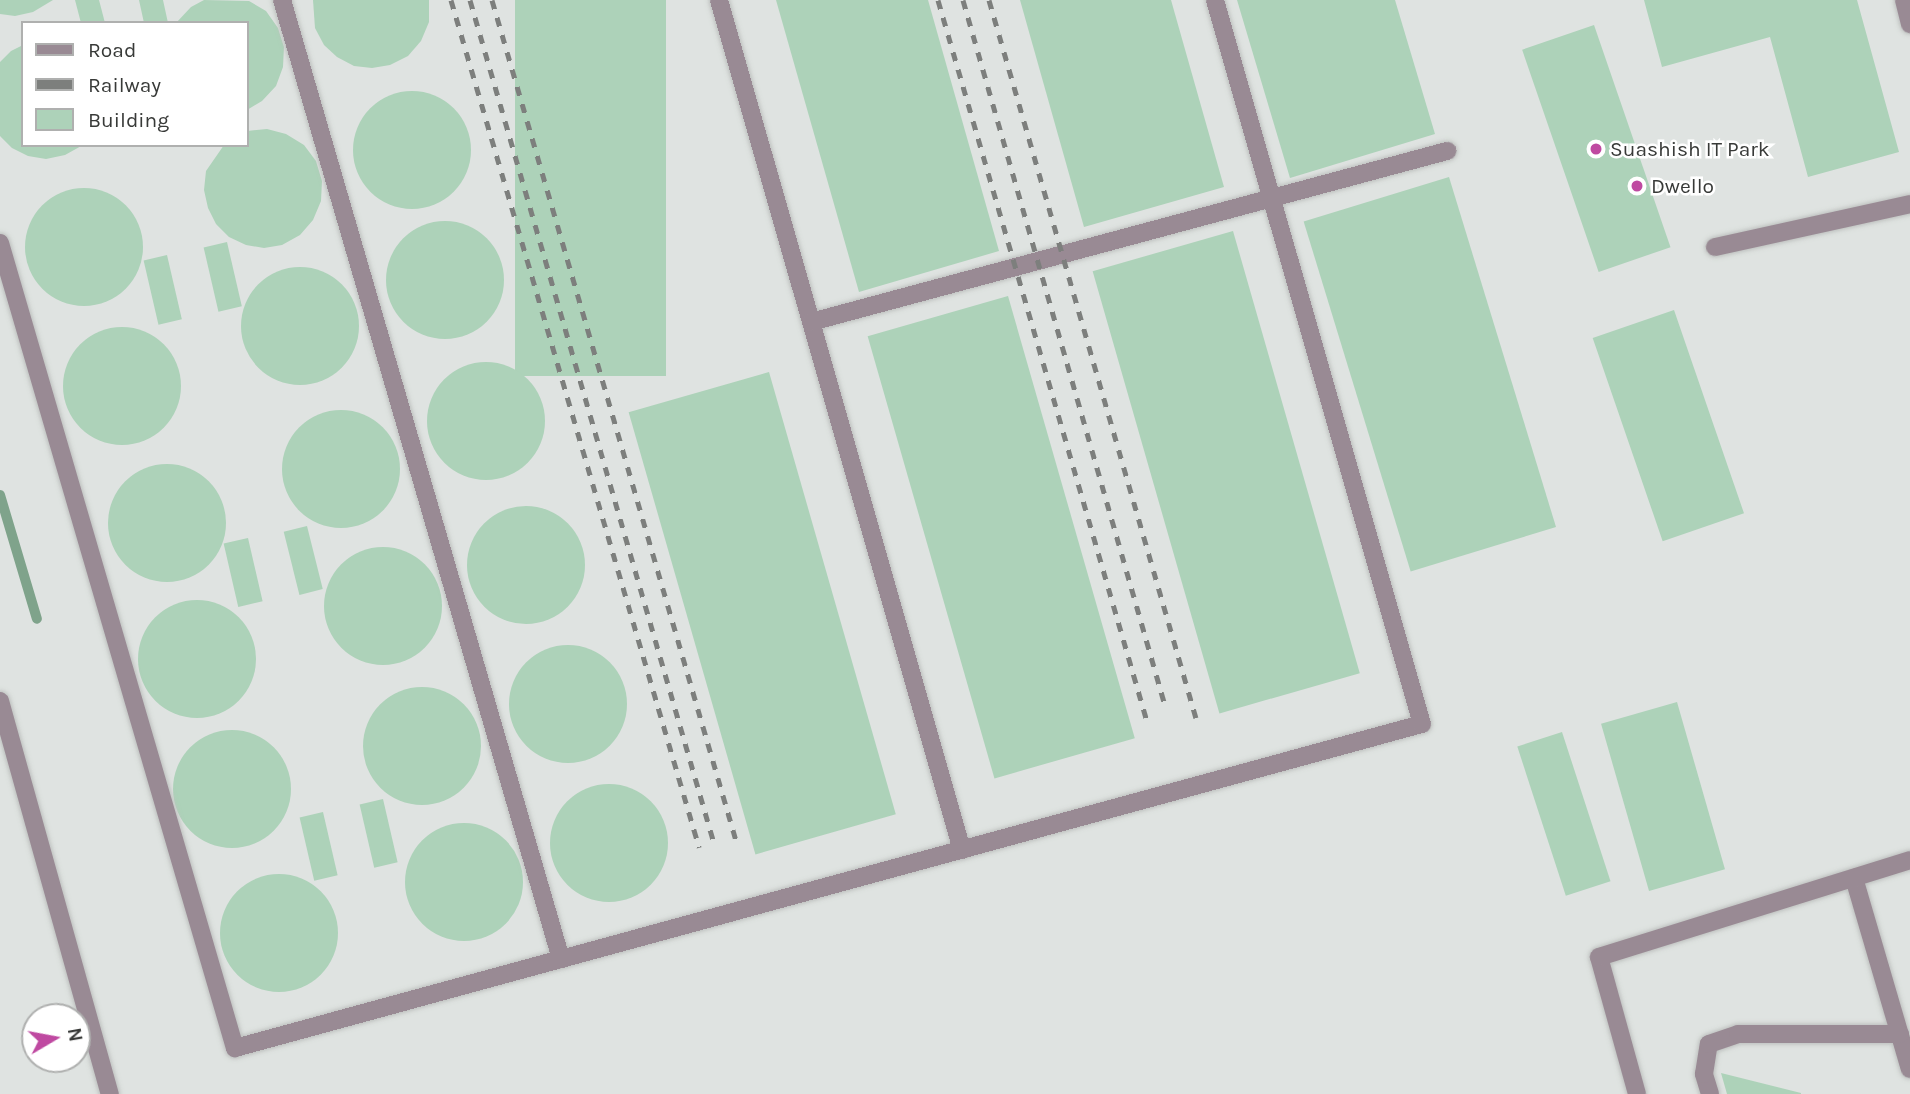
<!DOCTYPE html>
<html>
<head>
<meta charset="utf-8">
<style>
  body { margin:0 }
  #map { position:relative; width:1910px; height:1094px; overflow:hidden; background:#dfe3e1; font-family:Karla,sans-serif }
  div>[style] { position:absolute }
  .stream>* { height:10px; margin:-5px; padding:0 5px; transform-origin:5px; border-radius:5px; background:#7fa38b }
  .building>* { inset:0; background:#add2b9; transform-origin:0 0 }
  .round { border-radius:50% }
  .roads { filter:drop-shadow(0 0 2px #bec1bf) drop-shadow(0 0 2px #bec1bf) }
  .minor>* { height:18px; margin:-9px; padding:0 9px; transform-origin:9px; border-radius:9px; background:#998a94 }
  .rail>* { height:5px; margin-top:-2.5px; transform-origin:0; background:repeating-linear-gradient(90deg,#7d7f7d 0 9px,transparent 0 18px) }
  .dots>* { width:19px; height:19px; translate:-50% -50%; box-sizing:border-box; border:4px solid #fff; border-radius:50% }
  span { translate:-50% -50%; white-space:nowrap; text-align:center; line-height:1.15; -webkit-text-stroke:5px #fff; paint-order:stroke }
  .poi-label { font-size:21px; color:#383a38 }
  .left { translate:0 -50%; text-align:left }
  .legend { position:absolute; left:21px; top:21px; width:228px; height:126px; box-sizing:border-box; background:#fff; border:2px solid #afb0af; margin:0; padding:9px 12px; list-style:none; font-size:21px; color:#383a38 }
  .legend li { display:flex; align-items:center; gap:14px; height:35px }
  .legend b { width:35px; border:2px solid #afb0af }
  .north { position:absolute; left:21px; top:1003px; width:70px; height:70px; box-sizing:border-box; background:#fff; border:2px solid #afb0af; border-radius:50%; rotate:80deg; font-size:19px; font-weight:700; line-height:28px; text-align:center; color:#383a38 }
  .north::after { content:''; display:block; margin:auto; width:24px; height:32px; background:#bf49a1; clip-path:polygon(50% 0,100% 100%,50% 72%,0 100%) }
</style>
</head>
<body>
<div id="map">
  <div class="stream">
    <i style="left:0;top:495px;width:129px;rotate:73.4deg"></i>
  </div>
  <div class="building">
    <i style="clip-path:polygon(0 0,53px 0,33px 12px,15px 16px,0 14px)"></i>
    <i style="clip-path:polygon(75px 0,99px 0,105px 23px,81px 23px)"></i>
    <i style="clip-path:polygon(139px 0,163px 0,168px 23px,144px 23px)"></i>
    <i style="clip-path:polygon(204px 0,249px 1px,266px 11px,278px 28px,284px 47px,283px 67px,276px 86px,262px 101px,247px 110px,247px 23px,176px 23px,191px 7px)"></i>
    <i style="clip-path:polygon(313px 0,429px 0,429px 22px,421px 41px,408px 56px,390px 65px,372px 68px,354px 66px,337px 57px,324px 45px,315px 28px)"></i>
    <i style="left:515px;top:0;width:151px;height:376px"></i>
    <i style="clip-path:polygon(776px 0,928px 0,999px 251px,859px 292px)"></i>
    <i style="clip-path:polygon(1020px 0,1171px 0,1224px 187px,1084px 227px)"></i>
    <i style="clip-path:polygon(1237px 0,1395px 0,1435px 134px,1290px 178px)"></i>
    <i style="clip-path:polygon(1644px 0,1857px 0,1899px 152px,1808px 177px,1770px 37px,1662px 67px)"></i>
    <i style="left:1594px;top:25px;width:235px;height:76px;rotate:71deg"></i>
    <i style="clip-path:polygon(23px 45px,23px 145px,83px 145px,65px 155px,46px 159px,28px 156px,12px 148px,0 136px,0 62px,11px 51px)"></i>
    <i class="round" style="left:353px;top:91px;width:118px;height:118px"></i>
    <i style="clip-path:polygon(267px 129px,286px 134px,304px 145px,316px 161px,322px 181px,321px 201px,313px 220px,300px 235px,282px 245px,264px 248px,246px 245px,229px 237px,216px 224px,208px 208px,204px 190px,206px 171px,224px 145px,247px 145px,247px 131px)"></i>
    <i style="left:1449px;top:177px;width:366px;height:152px;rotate:73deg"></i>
    <i class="round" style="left:25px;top:188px;width:118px;height:118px"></i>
    <i class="round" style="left:386px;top:221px;width:118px;height:118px"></i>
    <i style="left:1233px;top:231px;width:460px;height:146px;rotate:74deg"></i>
    <i style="left:227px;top:242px;width:66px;height:24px;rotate:77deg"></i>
    <i style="left:167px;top:255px;width:66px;height:24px;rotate:77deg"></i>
    <i class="round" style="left:241px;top:267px;width:118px;height:118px"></i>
    <i style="left:1008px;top:296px;width:460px;height:146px;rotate:74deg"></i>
    <i style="left:1674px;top:310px;width:215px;height:86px;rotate:71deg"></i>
    <i class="round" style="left:63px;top:327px;width:118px;height:118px"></i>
    <i class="round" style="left:427px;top:362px;width:118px;height:118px"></i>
    <i style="left:769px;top:372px;width:460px;height:146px;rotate:74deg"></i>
    <i class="round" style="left:282px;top:410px;width:118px;height:118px"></i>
    <i class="round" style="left:108px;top:464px;width:118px;height:118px"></i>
    <i class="round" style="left:467px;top:506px;width:118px;height:118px"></i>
    <i style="left:307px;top:526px;width:65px;height:24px;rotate:76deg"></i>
    <i style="left:248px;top:538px;width:65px;height:25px;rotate:77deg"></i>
    <i class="round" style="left:324px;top:547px;width:118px;height:118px"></i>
    <i class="round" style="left:138px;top:600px;width:118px;height:118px"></i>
    <i class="round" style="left:509px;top:645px;width:118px;height:118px"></i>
    <i class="round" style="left:363px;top:687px;width:118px;height:118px"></i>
    <i style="left:1677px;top:702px;width:174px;height:79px;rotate:74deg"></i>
    <i class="round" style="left:173px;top:730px;width:118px;height:118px"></i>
    <i style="left:1562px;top:732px;width:157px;height:47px;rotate:72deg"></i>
    <i class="round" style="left:550px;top:784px;width:118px;height:118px"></i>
    <i style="left:383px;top:799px;width:65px;height:24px;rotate:77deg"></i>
    <i style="left:323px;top:812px;width:65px;height:24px;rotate:77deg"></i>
    <i class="round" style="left:405px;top:823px;width:118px;height:118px"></i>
    <i class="round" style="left:220px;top:874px;width:118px;height:118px"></i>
    <i style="clip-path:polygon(1721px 1073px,1801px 1093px,1801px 1094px,1727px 1094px)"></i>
  </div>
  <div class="roads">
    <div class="minor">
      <i style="left:282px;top:0;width:999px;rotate:73.78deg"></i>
      <i style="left:719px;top:0;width:884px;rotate:74.05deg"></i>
      <i style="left:1904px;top:0;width:25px;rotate:76deg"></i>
      <i style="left:0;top:243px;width:839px;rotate:73.73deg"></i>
      <i style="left:235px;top:1048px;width:1230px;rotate:-15.27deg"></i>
      <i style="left:1422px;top:724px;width:753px;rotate:-105.96deg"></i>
      <i style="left:1715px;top:247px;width:200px;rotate:-12.4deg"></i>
      <i style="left:811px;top:322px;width:659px;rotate:-15.05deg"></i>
      <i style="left:0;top:701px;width:408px;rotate:74.4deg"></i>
      <i style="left:1854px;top:878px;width:199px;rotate:73.7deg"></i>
      <i style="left:1637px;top:1094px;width:142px;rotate:-105.5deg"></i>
      <i style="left:1599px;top:957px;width:326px;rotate:-17.3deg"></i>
      <i style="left:1710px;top:1094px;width:21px;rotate:-107deg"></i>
      <i style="left:1704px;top:1074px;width:30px;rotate:-81deg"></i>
      <i style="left:1709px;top:1044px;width:31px;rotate:-19deg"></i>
      <i style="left:1738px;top:1034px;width:162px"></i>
    </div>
  </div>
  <div class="rail">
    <i style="left:451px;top:0;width:883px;rotate:73.68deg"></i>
    <i style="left:470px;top:0;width:878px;rotate:73.86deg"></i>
    <i style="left:492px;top:0;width:879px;rotate:73.81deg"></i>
    <i style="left:938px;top:0;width:748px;rotate:73.84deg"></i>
    <i style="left:963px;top:0;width:737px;rotate:74.02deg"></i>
    <i style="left:989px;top:0;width:747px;rotate:73.92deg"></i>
  </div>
  <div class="dots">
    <i style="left:1596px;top:149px;background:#bf49a1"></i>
    <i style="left:1637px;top:186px;background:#bf49a1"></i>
  </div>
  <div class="poi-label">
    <span class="left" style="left:1610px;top:149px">Suashish IT Park</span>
    <span class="left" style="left:1651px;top:186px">Dwello</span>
  </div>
  <ul class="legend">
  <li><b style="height:9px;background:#998a94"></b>Road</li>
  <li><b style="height:9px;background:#7d7f7d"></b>Railway</li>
  <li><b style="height:19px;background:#add2b9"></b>Building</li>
  </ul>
  <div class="north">N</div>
</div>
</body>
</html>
